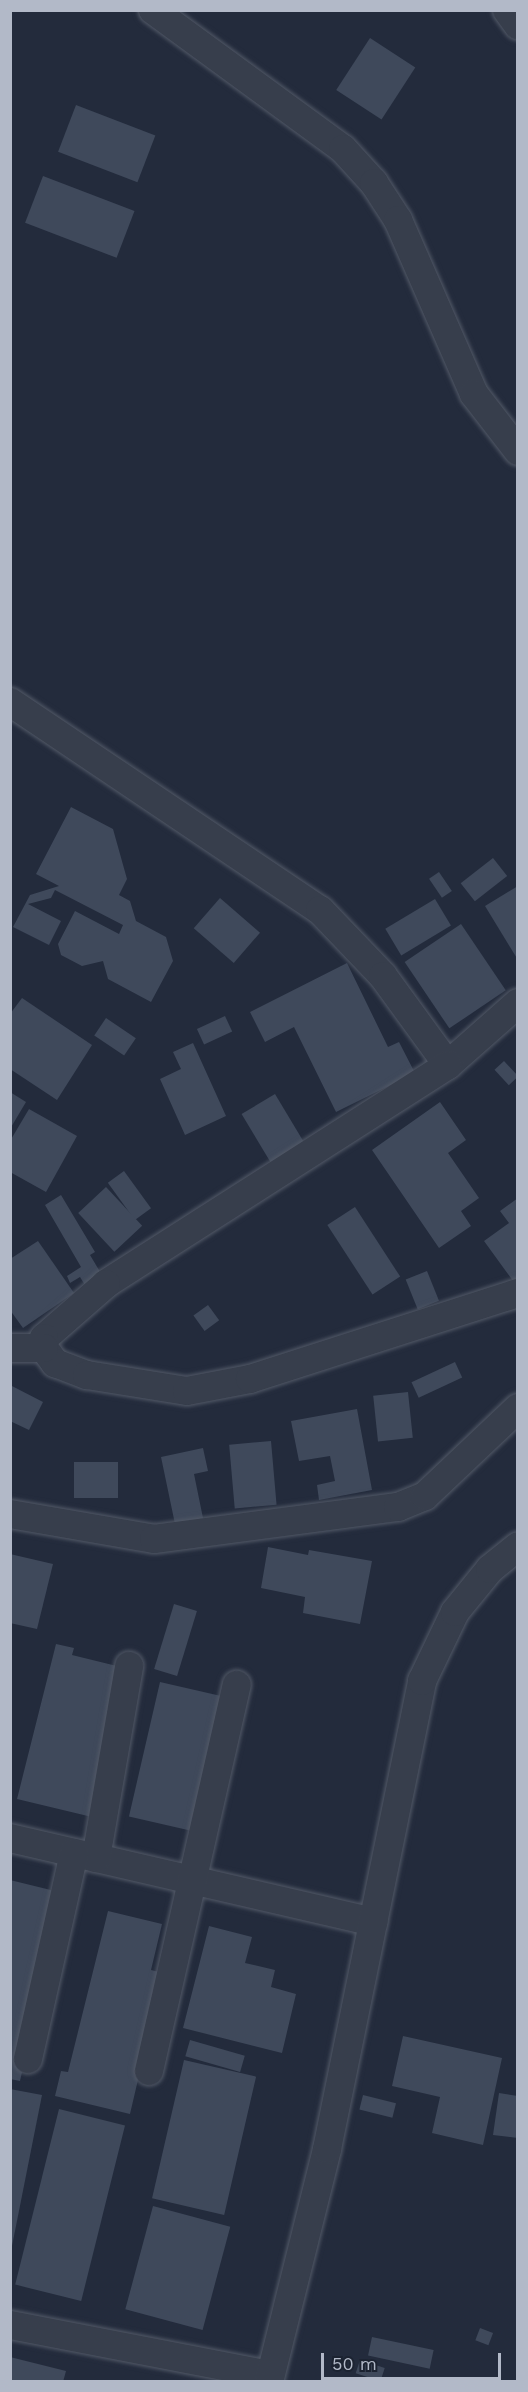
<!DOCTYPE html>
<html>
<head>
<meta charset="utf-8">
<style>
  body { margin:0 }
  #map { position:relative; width:528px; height:2392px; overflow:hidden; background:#232b3c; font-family:"Work Sans",sans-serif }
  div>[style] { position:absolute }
  .building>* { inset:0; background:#3f495b; transform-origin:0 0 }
  .roads { filter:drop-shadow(0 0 2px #525967) drop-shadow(0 0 2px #525967) }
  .minor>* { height:28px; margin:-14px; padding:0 14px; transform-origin:14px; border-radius:14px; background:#373e4c }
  span { translate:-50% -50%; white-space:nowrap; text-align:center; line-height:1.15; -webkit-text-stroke:4.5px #1c2331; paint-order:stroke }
  .frame { position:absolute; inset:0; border:12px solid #b2b9c8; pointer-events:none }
  .scale { position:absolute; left:321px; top:2353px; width:180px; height:27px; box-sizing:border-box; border:3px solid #b2b9c8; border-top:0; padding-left:8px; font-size:18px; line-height:21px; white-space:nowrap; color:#b2b9c8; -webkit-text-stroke:4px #1c2331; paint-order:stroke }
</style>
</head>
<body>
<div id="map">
  <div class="building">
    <i style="left:370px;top:38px;width:54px;height:62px;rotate:33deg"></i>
    <i style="left:76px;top:105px;width:85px;height:50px;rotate:21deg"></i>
    <i style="left:43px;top:176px;width:98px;height:50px;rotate:21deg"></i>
    <i style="clip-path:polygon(71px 807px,113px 829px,127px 879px,119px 895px,130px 901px,136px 921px,166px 937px,173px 961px,151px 1002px,108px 979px,103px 961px,82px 966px,61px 955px,58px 944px,75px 911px,119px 934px,123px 925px,55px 890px,51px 898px,28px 904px,61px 921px,49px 945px,13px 927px,30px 895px,59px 886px,36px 874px)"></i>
    <i style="left:493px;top:858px;width:23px;height:41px;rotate:52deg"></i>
    <i style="left:439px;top:872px;width:23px;height:12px;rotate:56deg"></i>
    <i style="clip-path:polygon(518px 886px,518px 960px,485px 906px)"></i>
    <i style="left:220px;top:898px;width:53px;height:40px;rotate:41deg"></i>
    <i style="left:435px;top:899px;width:31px;height:58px;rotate:59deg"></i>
    <i style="left:461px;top:924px;width:80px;height:68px;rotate:56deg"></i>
    <i style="clip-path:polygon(347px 963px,388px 1047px,399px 1042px,415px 1073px,336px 1112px,294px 1027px,265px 1042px,250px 1012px)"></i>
    <i style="clip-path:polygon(22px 998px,92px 1045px,57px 1100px,10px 1069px,10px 1014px)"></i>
    <i style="left:225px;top:1016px;width:17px;height:31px;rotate:65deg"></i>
    <i style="left:106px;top:1018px;width:36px;height:21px;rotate:34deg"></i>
    <i style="clip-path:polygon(193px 1043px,226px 1116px,185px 1135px,160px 1079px,181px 1069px,173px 1052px)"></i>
    <i style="left:504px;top:1061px;width:21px;height:13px;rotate:47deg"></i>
    <i style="clip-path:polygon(10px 1092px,26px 1102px,10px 1129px)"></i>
    <i style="left:275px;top:1094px;width:58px;height:39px;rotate:59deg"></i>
    <i style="clip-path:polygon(440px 1102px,466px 1140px,448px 1153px,479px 1198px,461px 1211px,471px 1226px,439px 1248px,372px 1150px)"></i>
    <i style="clip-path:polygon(29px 1109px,77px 1136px,46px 1192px,10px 1172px,10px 1141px)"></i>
    <i style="left:124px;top:1171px;width:46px;height:20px;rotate:54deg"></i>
    <i style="left:106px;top:1187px;width:53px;height:38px;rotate:47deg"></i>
    <i style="clip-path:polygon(61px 1195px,95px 1252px,90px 1255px,105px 1280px,88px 1290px,80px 1277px,70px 1283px,67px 1276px,81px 1267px,45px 1205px)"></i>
    <i style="clip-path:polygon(518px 1198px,518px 1278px,513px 1281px,484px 1241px,509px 1223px,500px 1211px)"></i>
    <i style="left:355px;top:1207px;width:83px;height:33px;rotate:57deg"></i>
    <i style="clip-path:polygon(38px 1241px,74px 1293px,23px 1328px,10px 1310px,10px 1259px)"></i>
    <i style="left:427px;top:1271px;width:32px;height:23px;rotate:68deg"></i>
    <i style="left:208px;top:1305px;width:19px;height:18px;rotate:54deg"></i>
    <i style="left:455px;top:1362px;width:17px;height:48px;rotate:65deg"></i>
    <i style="clip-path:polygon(10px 1385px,43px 1402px,29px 1430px,10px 1421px)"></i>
    <i style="left:408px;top:1392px;width:46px;height:35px;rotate:84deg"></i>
    <i style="clip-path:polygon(357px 1409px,372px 1490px,319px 1500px,317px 1485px,335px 1481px,330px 1456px,299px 1461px,291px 1421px)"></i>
    <i style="left:271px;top:1441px;width:64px;height:42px;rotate:85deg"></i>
    <i style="clip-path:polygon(203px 1448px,208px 1471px,194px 1474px,203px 1518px,175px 1524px,161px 1457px)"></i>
    <i style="left:74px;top:1462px;width:44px;height:36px"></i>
    <i style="clip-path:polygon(268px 1547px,308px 1555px,309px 1550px,372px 1561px,360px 1624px,303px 1613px,305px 1597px,261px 1588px)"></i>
    <i style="clip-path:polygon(10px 1554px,53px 1564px,37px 1629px,10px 1623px)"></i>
    <i style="left:174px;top:1604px;width:24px;height:68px;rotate:17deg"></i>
    <i style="clip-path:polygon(56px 1644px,74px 1648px,72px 1655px,129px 1669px,92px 1817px,17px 1799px)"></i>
    <i style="left:160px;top:1682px;width:66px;height:138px;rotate:13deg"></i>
    <i style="clip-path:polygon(10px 1880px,63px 1893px,20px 2081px,10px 2079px)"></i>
    <i style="clip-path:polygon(108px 1911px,162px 1924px,151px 1970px,163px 1973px,130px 2114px,55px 2096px,61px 2071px,68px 2072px)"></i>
    <i style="clip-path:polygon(209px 1926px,252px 1937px,245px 1963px,275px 1970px,271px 1987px,296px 1994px,282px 2053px,183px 2028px)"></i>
    <i style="clip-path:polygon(403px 2036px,502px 2058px,483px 2145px,432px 2133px,440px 2097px,392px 2086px)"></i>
    <i style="left:190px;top:2040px;width:57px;height:17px;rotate:16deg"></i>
    <i style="left:184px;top:2060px;width:74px;height:142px;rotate:13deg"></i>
    <i style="clip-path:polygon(10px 2089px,42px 2095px,12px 2246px,10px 2246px)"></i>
    <i style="clip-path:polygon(499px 2093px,518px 2096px,518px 2138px,493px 2135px)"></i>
    <i style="left:363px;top:2095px;width:34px;height:15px;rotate:14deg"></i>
    <i style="left:59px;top:2109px;width:68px;height:181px;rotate:14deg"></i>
    <i style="left:153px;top:2206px;width:80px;height:107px;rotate:15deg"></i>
    <i style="left:480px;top:2328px;width:14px;height:13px;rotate:21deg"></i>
    <i style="left:372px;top:2337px;width:63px;height:19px;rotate:12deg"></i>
    <i style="clip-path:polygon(10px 2357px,66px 2371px,63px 2382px,10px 2382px)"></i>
    <i style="left:360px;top:2360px;width:26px;height:14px;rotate:18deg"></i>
  </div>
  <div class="roads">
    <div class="minor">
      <i style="left:153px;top:10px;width:235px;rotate:36.2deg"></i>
      <i style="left:343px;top:149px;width:46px;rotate:47.6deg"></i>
      <i style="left:374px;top:183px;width:44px;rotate:57deg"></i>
      <i style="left:398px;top:220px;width:190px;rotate:66.4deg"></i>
      <i style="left:474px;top:394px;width:72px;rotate:52.3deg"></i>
      <i style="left:507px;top:10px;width:19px;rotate:54deg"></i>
      <i style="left:10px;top:702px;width:373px;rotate:33.9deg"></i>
      <i style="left:320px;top:910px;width:91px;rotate:46.3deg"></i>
      <i style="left:383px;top:976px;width:110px;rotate:53.9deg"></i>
      <i style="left:518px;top:1003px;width:94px;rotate:138.5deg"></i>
      <i style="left:448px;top:1065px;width:406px;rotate:147.4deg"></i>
      <i style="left:106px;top:1284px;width:82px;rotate:138.9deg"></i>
      <i style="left:44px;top:1338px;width:10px;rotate:90deg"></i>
      <i style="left:44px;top:1348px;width:19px;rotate:54deg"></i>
      <i style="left:55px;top:1363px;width:34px;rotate:21deg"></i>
      <i style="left:87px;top:1375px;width:101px;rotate:9.1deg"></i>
      <i style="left:187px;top:1391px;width:64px;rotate:-10.8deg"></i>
      <i style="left:250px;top:1379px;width:281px;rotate:-17.8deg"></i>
      <i style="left:10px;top:1348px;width:34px"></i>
      <i style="left:10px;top:1514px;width:146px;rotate:9.8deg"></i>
      <i style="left:154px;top:1539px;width:246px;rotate:-7.5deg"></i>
      <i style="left:398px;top:1507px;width:29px;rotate:-22deg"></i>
      <i style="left:425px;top:1496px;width:128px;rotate:-43.4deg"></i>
      <i style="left:10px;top:1838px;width:373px;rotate:13deg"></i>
      <i style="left:96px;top:1858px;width:195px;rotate:-80.2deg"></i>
      <i style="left:28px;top:2059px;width:211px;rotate:-77.4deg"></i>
      <i style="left:149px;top:2071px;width:396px;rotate:-77.2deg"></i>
      <i style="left:10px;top:2325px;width:265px;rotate:10.9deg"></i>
      <i style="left:269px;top:2382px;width:240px;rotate:-76deg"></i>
      <i style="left:327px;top:2149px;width:478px;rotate:-78.5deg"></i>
      <i style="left:422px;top:1681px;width:76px;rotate:-64.4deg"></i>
      <i style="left:455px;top:1612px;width:55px;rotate:-50.9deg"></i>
      <i style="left:490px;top:1569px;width:36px;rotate:-39deg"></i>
    </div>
  </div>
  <div class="frame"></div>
  <div class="scale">50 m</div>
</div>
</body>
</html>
